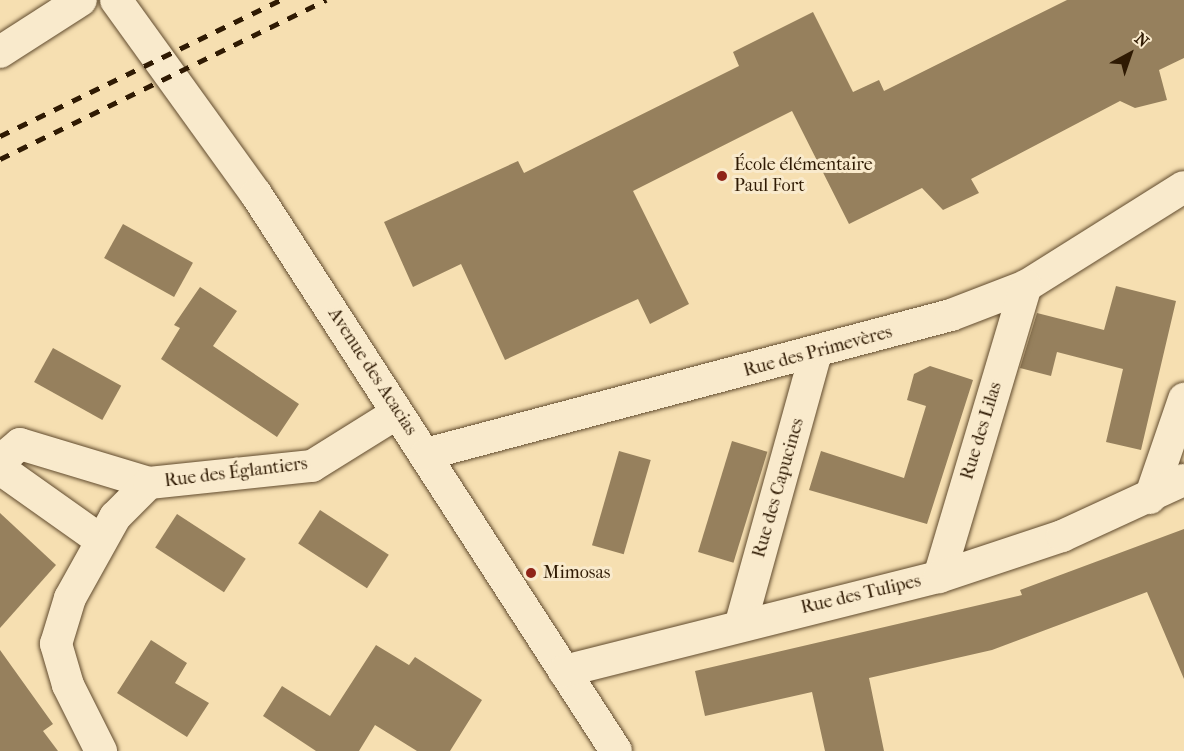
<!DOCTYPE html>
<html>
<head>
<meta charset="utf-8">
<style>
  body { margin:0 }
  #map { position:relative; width:1184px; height:751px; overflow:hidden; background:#f6dfb1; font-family:"IM FELL French Canon",serif }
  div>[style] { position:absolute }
  .building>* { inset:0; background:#96805d; transform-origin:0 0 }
  .roads { filter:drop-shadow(0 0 2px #614b2e) drop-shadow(0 0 2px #614b2e) }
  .minor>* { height:32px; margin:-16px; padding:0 16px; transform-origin:16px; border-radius:16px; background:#f9eacc }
  .rail>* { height:4.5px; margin-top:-2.25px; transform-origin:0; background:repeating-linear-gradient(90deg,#2f1a03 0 10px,transparent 0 20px) }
  .dots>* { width:16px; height:16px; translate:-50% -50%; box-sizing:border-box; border:3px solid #f9eacc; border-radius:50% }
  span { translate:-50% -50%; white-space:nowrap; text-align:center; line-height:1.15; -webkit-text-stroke:6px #f9eacc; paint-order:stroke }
  .poi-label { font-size:18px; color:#2f1a03 }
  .left { translate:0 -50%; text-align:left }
  .street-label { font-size:18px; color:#2f1a03 }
  .north { position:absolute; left:1100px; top:24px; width:60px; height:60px; -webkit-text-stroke:4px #f9eacc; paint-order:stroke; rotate:40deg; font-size:16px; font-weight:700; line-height:24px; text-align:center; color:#2f1a03 }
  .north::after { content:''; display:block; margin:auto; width:21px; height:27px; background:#2f1a03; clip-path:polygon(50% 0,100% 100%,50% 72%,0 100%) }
</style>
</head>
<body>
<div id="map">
  <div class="building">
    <i style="clip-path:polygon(1067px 0,1184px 0,1184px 58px,1159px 70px,1167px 100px,1135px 108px,1120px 101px,971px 179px,979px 193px,943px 210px,922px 188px,849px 224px,792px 111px,633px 191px,689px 304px,650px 324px,638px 299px,505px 360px,461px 264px,413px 287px,384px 222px,518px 161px,524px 173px,739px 66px,733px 52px,813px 12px,853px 92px,879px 80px,884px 91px)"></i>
    <i style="left:123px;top:224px;width:80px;height:39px;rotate:29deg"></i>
    <i style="clip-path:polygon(1116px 286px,1176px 301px,1141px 450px,1106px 442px,1123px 369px,1057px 352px,1051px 376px,1020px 368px,1037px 313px,1104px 330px)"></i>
    <i style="clip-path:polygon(200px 287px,237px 311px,213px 346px,299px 404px,277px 437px,161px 359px,180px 328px,174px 325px)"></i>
    <i style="left:53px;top:348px;width:78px;height:39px;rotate:29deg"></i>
    <i style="clip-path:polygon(930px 366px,973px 380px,927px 524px,809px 490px,821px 451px,904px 478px,926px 406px,907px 400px,914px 374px)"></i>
    <i style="left:732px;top:441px;width:37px;height:116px;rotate:17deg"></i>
    <i style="left:619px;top:451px;width:33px;height:98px;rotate:16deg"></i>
    <i style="left:320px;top:510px;width:82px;height:40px;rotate:33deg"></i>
    <i style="clip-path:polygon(0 513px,56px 565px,0 628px)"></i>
    <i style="left:177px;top:514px;width:82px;height:40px;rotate:33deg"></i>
    <i style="clip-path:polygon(1184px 529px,1184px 679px,1147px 592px,992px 650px,869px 678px,884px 751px,825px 751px,812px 692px,705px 716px,695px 671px,1022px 595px,1020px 590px)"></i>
    <i style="clip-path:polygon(151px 640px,187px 663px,175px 683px,209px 703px,187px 737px,117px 693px)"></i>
    <i style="clip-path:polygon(376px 645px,409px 665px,415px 657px,482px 700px,450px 751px,417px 751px,375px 725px,359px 751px,316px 751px,263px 716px,282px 686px,330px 716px)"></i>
    <i style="clip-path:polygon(0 650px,53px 724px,43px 731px,58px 751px,0 751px)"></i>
  </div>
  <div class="roads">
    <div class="minor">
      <i style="left:116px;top:0;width:239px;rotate:54.2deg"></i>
      <i style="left:256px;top:194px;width:663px;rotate:57.12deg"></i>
      <i style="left:0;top:52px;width:96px;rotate:-32.7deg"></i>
      <i style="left:426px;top:454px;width:543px;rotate:-14.83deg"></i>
      <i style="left:951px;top:315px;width:80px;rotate:-21.1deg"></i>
      <i style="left:1026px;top:286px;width:186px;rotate:-32.1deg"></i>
      <i style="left:1150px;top:498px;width:105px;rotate:-71deg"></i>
      <i style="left:99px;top:539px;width:118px;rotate:-144.7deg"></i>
      <i style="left:3px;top:471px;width:16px;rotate:-76deg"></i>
      <i style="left:7px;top:455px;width:17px;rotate:-40deg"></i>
      <i style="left:20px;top:444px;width:135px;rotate:16.8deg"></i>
      <i style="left:939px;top:577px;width:304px;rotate:-73.4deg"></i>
      <i style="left:741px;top:623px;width:281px;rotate:-74.5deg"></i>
      <i style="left:564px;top:671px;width:387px;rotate:-14.1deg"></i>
      <i style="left:939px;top:577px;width:130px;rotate:-18.4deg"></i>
      <i style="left:1062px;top:536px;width:134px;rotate:-24.7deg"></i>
      <i style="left:101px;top:751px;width:74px;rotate:-116.6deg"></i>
      <i style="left:68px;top:685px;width:43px;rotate:-106.3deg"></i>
      <i style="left:56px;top:644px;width:48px;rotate:-73.1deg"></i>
      <i style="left:70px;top:598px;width:93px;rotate:-60.9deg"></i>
      <i style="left:115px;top:517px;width:48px;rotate:-45deg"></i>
      <i style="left:149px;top:483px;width:164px;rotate:-6deg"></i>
      <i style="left:312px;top:466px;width:100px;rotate:-31.9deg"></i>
    </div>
  </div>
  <div class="rail">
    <i style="left:0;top:136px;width:311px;rotate:-25.9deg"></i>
    <i style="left:0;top:159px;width:363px;rotate:-26deg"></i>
  </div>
  <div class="dots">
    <i style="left:722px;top:176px;background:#8f2418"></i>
    <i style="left:531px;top:573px;background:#8f2418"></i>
  </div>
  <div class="poi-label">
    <span class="left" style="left:734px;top:176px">École élémentaire<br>Paul Fort</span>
    <span class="left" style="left:543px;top:573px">Mimosas</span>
  </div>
  <div class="street-label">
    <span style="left:818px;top:352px;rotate:-15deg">Rue des Primevères</span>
    <span style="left:372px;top:372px;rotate:57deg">Avenue des Acacias</span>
    <span style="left:982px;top:431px;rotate:-73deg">Rue des Lilas</span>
    <span style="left:236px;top:473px;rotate:-7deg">Rue des Églantiers</span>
    <span style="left:779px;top:488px;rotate:-74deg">Rue des Capucines</span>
    <span style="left:861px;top:595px;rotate:-13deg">Rue des Tulipes</span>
  </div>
  <div class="north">N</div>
</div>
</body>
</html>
